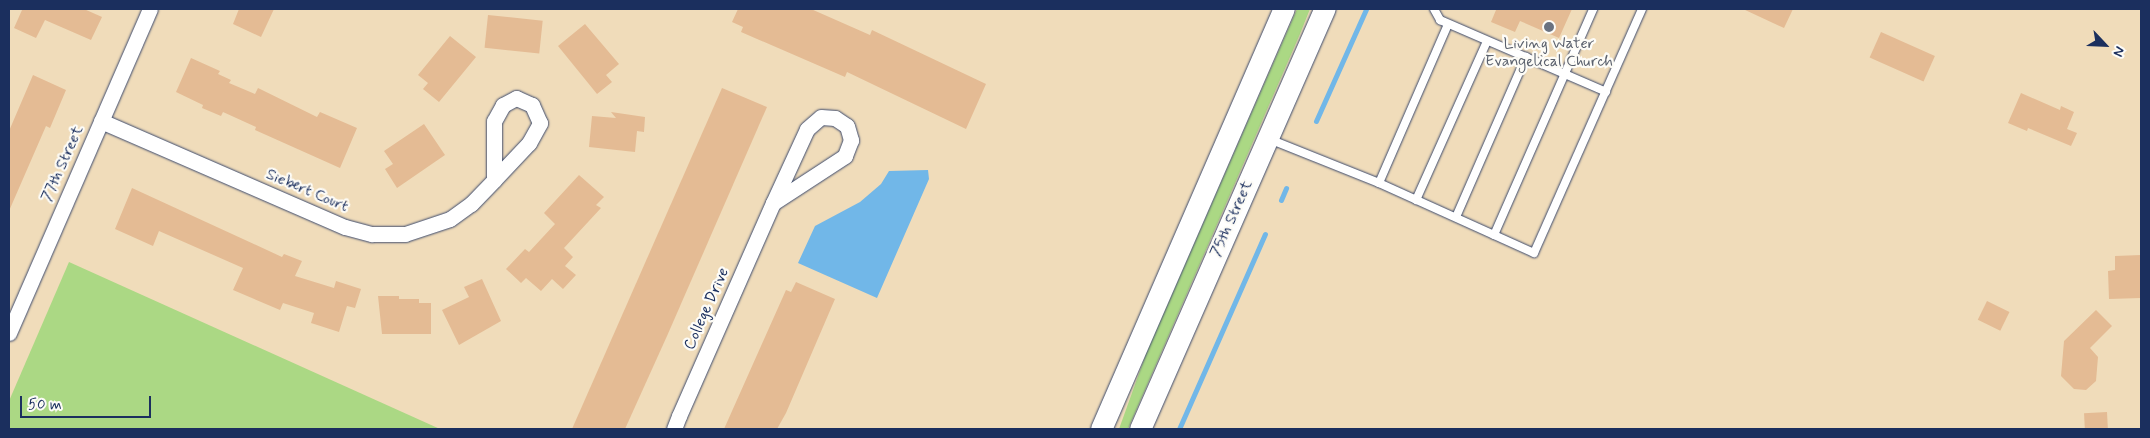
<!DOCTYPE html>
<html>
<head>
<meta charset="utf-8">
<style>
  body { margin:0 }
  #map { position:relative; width:2150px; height:438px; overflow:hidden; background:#f0dcba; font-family:Mynerve,sans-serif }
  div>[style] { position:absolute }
  .green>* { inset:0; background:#abd884 }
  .water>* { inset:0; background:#71b7e8 }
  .stream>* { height:5px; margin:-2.5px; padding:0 2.5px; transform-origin:2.5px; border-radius:2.5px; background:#71b7e8 }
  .building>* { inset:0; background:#e4bb94; transform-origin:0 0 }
  .roads { filter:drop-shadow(0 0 1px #3b496c) drop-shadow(0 0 1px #3b496c) }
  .lane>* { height:8px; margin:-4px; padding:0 4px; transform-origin:4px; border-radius:4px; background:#fff }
  .street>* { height:15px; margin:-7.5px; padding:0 7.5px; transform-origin:7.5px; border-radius:7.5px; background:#fff }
  .secondary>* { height:21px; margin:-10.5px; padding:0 10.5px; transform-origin:10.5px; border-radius:10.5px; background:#fff }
  .dots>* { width:14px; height:14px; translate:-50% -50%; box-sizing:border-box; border:2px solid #fdfcf7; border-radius:50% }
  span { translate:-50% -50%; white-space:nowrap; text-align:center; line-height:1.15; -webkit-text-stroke:4.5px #fdfcf7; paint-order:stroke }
  .worship-label { font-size:16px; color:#5b616d }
  .street-label { font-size:16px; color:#1b2f5e }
  .frame { position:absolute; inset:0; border:10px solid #1b2f5e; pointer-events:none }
  .north { position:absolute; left:2080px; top:20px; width:50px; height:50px; -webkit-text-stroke:4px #fdfcf7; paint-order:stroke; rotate:115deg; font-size:14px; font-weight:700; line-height:20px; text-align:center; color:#1b2f5e }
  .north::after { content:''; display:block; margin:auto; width:18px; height:22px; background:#1b2f5e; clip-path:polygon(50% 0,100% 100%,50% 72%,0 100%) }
  .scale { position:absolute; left:20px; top:396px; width:131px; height:22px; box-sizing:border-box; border:2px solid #1b2f5e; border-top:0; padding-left:6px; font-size:15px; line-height:18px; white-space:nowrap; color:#1b2f5e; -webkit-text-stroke:4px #fdfcf7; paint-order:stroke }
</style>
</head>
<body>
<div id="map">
  <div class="green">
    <i style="clip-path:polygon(1297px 9px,1310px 9px,1300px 34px,1128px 429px,1119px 429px,1146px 354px)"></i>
    <i style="clip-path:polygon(69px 262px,440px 429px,9px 429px,9px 401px)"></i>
  </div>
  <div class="water">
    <i style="clip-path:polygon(928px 170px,929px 179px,877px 298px,798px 263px,815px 226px,860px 202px,881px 184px,889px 171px)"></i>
  </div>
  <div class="stream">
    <i style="left:1316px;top:121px;width:123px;rotate:-65.9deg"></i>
    <i style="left:1281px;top:200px;width:13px;rotate:-67deg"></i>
    <i style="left:1179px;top:429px;width:213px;rotate:-66.2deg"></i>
  </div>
  <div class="building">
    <i style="clip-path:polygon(19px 9px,84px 9px,102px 17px,91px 40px,45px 20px,36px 38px,14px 28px,22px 10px)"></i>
    <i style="clip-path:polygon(239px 9px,274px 9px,261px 37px,233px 24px)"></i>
    <i style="clip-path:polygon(738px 9px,811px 9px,870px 35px,872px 30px,986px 84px,966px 129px,847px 72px,845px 77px,741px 32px,743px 27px,732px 22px)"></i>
    <i style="clip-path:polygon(1493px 9px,1572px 9px,1559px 38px,1520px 21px,1515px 32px,1491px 22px,1496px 10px)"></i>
    <i style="clip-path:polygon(1743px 9px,1793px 9px,1784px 28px)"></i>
    <i style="left:488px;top:15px;width:55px;height:33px;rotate:6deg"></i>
    <i style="clip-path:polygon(585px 24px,619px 64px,606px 75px,612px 82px,597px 94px,558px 46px)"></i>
    <i style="left:1881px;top:32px;width:59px;height:28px;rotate:24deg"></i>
    <i style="clip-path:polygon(450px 36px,476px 57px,439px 102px,423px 89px,428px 83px,418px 75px)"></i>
    <i style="clip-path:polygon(191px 58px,220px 71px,218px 74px,231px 80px,229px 83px,255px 94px,258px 88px,317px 117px,320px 112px,357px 128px,340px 168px,255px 130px,256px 127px,223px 112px,221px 116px,202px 108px,203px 105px,176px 92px)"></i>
    <i style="clip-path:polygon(33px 75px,66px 90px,50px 128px,46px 126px,9px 211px,9px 131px)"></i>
    <i style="clip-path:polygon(722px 88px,767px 107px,667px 336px,625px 429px,572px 429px)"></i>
    <i style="clip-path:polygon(2021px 93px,2060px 110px,2061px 106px,2074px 112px,2067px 129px,2077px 133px,2071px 146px,2028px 128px,2027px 131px,2008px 123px)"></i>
    <i style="clip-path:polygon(611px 112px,645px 117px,644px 132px,637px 131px,635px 152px,589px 147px,592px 116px,616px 118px)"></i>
    <i style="clip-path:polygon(424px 124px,445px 155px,397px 188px,385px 169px,393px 164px,384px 151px)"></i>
    <i style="clip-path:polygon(579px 175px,604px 197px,596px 205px,601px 208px,564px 248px,573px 257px,565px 266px,576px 275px,563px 289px,552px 279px,541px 291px,526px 278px,521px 283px,506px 269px,525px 249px,529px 252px,555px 224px,544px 213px)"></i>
    <i style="clip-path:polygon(132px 188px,282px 257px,284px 254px,302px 261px,295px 276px,334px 288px,336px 281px,361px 289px,355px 308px,347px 306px,339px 332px,311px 323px,314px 313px,283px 303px,280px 310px,233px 290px,243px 268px,159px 231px,153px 246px,115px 229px)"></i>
    <i style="clip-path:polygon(2141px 255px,2141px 298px,2109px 299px,2108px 271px,2115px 270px,2115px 256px)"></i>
    <i style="clip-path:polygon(482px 279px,501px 321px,459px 345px,442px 310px,469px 297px,464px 287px)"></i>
    <i style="clip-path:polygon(796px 282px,835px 299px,786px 413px,777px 429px,724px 429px,786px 290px,791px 292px)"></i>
    <i style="clip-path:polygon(378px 296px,399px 296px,399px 299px,419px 299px,419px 303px,431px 303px,431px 334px,382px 334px)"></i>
    <i style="left:1987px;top:301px;width:25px;height:21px;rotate:26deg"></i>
    <i style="clip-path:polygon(2096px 310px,2112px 326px,2090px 348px,2098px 357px,2096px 381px,2086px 390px,2074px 389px,2061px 376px,2064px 341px)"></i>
    <i style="left:2107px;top:412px;width:17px;height:23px;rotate:87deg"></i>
  </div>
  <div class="roads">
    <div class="lane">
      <i style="left:1434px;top:9px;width:13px;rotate:61deg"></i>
      <i style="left:1440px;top:20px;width:181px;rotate:23.4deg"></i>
      <i style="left:1269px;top:139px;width:118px;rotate:21.8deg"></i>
      <i style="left:1379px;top:183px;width:170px;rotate:24.3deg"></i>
      <i style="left:1534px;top:253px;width:267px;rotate:-66.1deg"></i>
      <i style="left:1379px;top:183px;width:173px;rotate:-66.5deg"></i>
      <i style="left:1416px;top:200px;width:174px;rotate:-65.9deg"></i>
      <i style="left:1456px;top:217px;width:175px;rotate:-66.4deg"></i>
      <i style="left:1494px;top:235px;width:247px;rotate:-66.3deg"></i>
    </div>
    <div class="street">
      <i style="left:101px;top:121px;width:266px;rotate:23.5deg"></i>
      <i style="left:345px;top:227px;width:28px;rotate:15deg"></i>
      <i style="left:372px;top:234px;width:33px"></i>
      <i style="left:405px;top:234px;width:47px;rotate:-18.4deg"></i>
      <i style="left:450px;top:219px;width:26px;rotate:-36deg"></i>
      <i style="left:471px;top:204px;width:33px;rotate:-46deg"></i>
      <i style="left:494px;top:180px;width:51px;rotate:-46.6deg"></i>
      <i style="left:529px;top:143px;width:23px;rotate:-61deg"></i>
      <i style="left:540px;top:123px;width:20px;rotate:-114deg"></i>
      <i style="left:532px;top:105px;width:17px;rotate:-156deg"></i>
      <i style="left:516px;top:98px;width:15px;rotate:152deg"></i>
      <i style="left:503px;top:105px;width:18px;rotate:119deg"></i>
      <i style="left:494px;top:121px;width:59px;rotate:90deg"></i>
      <i style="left:9px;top:333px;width:353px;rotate:-66.5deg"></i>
      <i style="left:674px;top:429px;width:14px;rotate:-69deg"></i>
      <i style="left:679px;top:416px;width:233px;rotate:-66.2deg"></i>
      <i style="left:773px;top:203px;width:81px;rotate:-65.3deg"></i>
      <i style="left:807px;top:129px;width:18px;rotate:-41deg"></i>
      <i style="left:821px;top:117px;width:14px;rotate:4deg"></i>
      <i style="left:835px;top:118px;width:14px;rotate:34deg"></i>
      <i style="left:847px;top:126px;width:15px;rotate:74deg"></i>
      <i style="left:851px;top:140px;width:17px;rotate:111deg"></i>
      <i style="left:845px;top:156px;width:86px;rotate:146.9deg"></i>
    </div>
    <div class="secondary">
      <i style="left:1101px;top:429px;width:458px;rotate:-66.5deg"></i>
      <i style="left:1140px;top:429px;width:459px;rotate:-66.3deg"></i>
    </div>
  </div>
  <div class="dots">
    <i style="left:1549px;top:27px;background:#6b7280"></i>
  </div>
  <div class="worship-label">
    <span style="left:1549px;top:53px">Living Water<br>Evangelical Church</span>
  </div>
  <div class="street-label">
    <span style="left:63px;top:164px;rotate:-66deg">77th Street</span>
    <span style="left:307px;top:191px;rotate:23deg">Siebert Court</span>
    <span style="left:1232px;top:219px;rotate:-66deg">75th Street</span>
    <span style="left:707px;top:309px;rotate:-66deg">College Drive</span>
  </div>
  <div class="frame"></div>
  <div class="north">N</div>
  <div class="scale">50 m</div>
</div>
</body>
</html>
